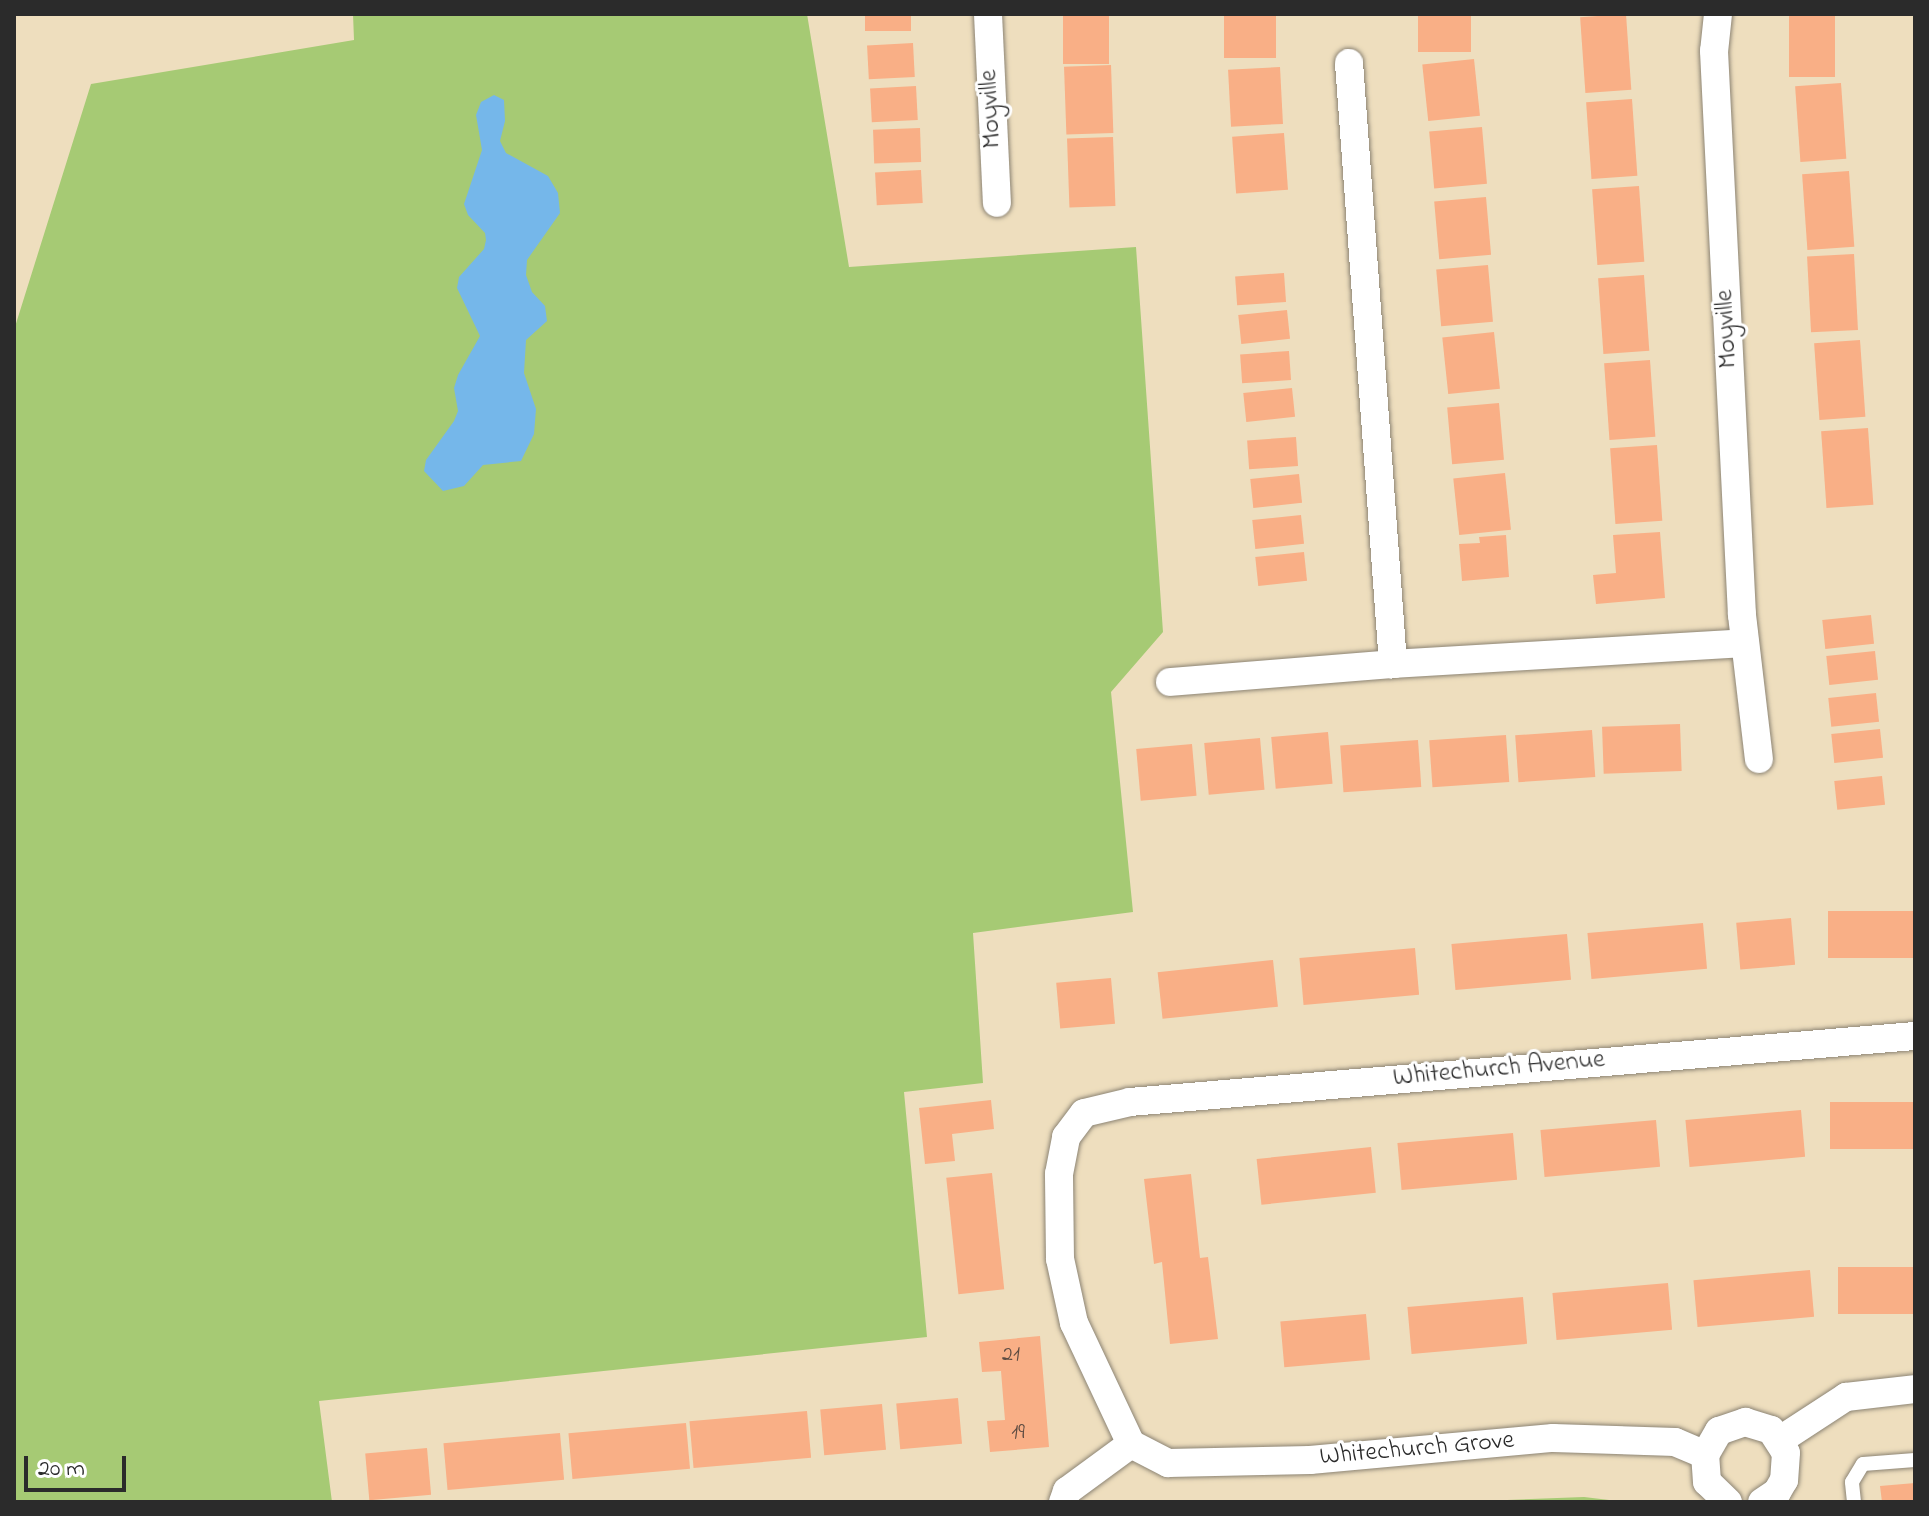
<!DOCTYPE html>
<html>
<head>
<meta charset="utf-8">
<style>
  body { margin:0 }
  #map { position:relative; width:1929px; height:1516px; overflow:hidden; background:#eedebe; font-family:"Indie Flower",sans-serif }
  div>[style] { position:absolute }
  .green>* { inset:0; background:#a6ca74 }
  .water>* { inset:0; background:#75b7ea }
  .building>* { inset:0; background:#f9af86; transform-origin:0 0 }
  .roads { filter:drop-shadow(0 0 2px #8c8474) drop-shadow(0 0 2px #8c8474) }
  .lane>* { height:14px; margin:-7px; padding:0 7px; transform-origin:7px; border-radius:7px; background:#fff }
  .street>* { height:28px; margin:-14px; padding:0 14px; transform-origin:14px; border-radius:14px; background:#fff }
  span { translate:-50% -50%; white-space:nowrap; text-align:center; line-height:1.15; -webkit-text-stroke:6px #fff; paint-order:stroke }
  .number-label { font-size:22px; color:#5e4c42 }
  .number-label span { -webkit-text-stroke-width:0 }
  .street-label { font-size:26px; color:#2b2b2b }
  .frame { position:absolute; inset:0; border:16px solid #2b2b2b; pointer-events:none }
  .scale { position:absolute; left:24px; top:1456px; width:102px; height:36px; box-sizing:border-box; border:4px solid #2b2b2b; border-top:0; padding-left:10px; font-size:24px; line-height:28px; white-space:nowrap; color:#2b2b2b; -webkit-text-stroke:6px #fff; paint-order:stroke }
</style>
</head>
<body>
<div id="map">
  <div class="green">
    <i style="clip-path:polygon(353px 14px,807px 14px,849px 267px,1136px 247px,1163px 632px,1111px 692px,1133px 912px,973px 933px,983px 1083px,904px 1092px,927px 1337px,319px 1401px,332px 1502px,14px 1502px,14px 330px,91px 84px,354px 40px)"></i>
    <i style="clip-path:polygon(1584px 1497px,1626px 1502px,1459px 1502px,1481px 1501px)"></i>
  </div>
  <div class="water">
    <i style="clip-path:polygon(494px 95px,504px 100px,505px 121px,500px 141px,506px 153px,548px 176px,558px 193px,560px 213px,527px 260px,526px 275px,532px 292px,545px 306px,547px 321px,526px 340px,524px 373px,536px 409px,534px 434px,521px 461px,483px 465px,464px 486px,443px 491px,424px 471px,426px 460px,454px 421px,458px 411px,454px 388px,458px 375px,480px 336px,457px 288px,459px 277px,484px 249px,486px 240px,485px 233px,468px 215px,464px 204px,482px 150px,476px 115px,481px 102px)"></i>
  </div>
  <div class="building">
    <i style="left:865px;top:14px;width:46px;height:17px"></i>
    <i style="left:1063px;top:14px;width:46px;height:50px"></i>
    <i style="left:1224px;top:14px;width:52px;height:44px"></i>
    <i style="left:1418px;top:14px;width:53px;height:38px"></i>
    <i style="left:1626px;top:14px;width:76px;height:46px;rotate:86deg"></i>
    <i style="left:1789px;top:14px;width:46px;height:63px"></i>
    <i style="left:913px;top:43px;width:34px;height:46px;rotate:87deg"></i>
    <i style="left:1474px;top:59px;width:57px;height:52px;rotate:84deg"></i>
    <i style="left:1111px;top:65px;width:68px;height:47px;rotate:88deg"></i>
    <i style="left:1280px;top:67px;width:57px;height:52px;rotate:87deg"></i>
    <i style="left:1841px;top:83px;width:76px;height:46px;rotate:86deg"></i>
    <i style="left:916px;top:86px;width:34px;height:46px;rotate:87deg"></i>
    <i style="left:1632px;top:99px;width:77px;height:46px;rotate:86deg"></i>
    <i style="left:1482px;top:127px;width:57px;height:53px;rotate:85deg"></i>
    <i style="left:920px;top:128px;width:34px;height:47px;rotate:88deg"></i>
    <i style="left:1284px;top:133px;width:57px;height:52px;rotate:86deg"></i>
    <i style="left:1113px;top:137px;width:69px;height:46px;rotate:88deg"></i>
    <i style="left:921px;top:170px;width:33px;height:46px;rotate:87deg"></i>
    <i style="left:1849px;top:171px;width:76px;height:47px;rotate:86deg"></i>
    <i style="left:1639px;top:186px;width:76px;height:47px;rotate:86deg"></i>
    <i style="left:1486px;top:197px;width:58px;height:52px;rotate:85deg"></i>
    <i style="left:1854px;top:254px;width:76px;height:47px;rotate:87deg"></i>
    <i style="left:1488px;top:265px;width:57px;height:52px;rotate:85deg"></i>
    <i style="left:1284px;top:273px;width:29px;height:49px;rotate:86deg"></i>
    <i style="left:1644px;top:275px;width:76px;height:46px;rotate:86deg"></i>
    <i style="left:1287px;top:310px;width:29px;height:49px;rotate:84deg"></i>
    <i style="left:1494px;top:332px;width:57px;height:52px;rotate:84deg"></i>
    <i style="left:1860px;top:340px;width:77px;height:46px;rotate:86deg"></i>
    <i style="left:1289px;top:351px;width:29px;height:49px;rotate:86deg"></i>
    <i style="left:1650px;top:360px;width:77px;height:46px;rotate:86deg"></i>
    <i style="left:1292px;top:388px;width:29px;height:49px;rotate:84deg"></i>
    <i style="left:1499px;top:403px;width:57px;height:52px;rotate:85deg"></i>
    <i style="left:1868px;top:428px;width:77px;height:47px;rotate:86deg"></i>
    <i style="left:1296px;top:437px;width:29px;height:49px;rotate:86deg"></i>
    <i style="left:1657px;top:445px;width:76px;height:47px;rotate:86deg"></i>
    <i style="left:1505px;top:473px;width:57px;height:52px;rotate:84deg"></i>
    <i style="left:1299px;top:474px;width:29px;height:49px;rotate:84deg"></i>
    <i style="left:1301px;top:515px;width:29px;height:49px;rotate:84deg"></i>
    <i style="clip-path:polygon(1660px 532px,1665px 598px,1596px 604px,1593px 575px,1616px 573px,1613px 535px)"></i>
    <i style="clip-path:polygon(1506px 535px,1509px 577px,1462px 581px,1459px 544px,1480px 543px,1479px 537px)"></i>
    <i style="left:1304px;top:552px;width:29px;height:49px;rotate:84deg"></i>
    <i style="left:1871px;top:615px;width:29px;height:49px;rotate:84deg"></i>
    <i style="left:1875px;top:651px;width:29px;height:49px;rotate:84deg"></i>
    <i style="left:1876px;top:693px;width:29px;height:48px;rotate:84deg"></i>
    <i style="left:1680px;top:724px;width:47px;height:78px;rotate:88deg"></i>
    <i style="left:1880px;top:729px;width:29px;height:49px;rotate:84deg"></i>
    <i style="left:1592px;top:730px;width:47px;height:77px;rotate:86deg"></i>
    <i style="left:1328px;top:732px;width:52px;height:57px;rotate:85deg"></i>
    <i style="left:1506px;top:735px;width:47px;height:77px;rotate:86deg"></i>
    <i style="left:1260px;top:738px;width:52px;height:56px;rotate:85deg"></i>
    <i style="left:1418px;top:740px;width:47px;height:78px;rotate:86deg"></i>
    <i style="left:1192px;top:744px;width:52px;height:56px;rotate:85deg"></i>
    <i style="left:1882px;top:776px;width:29px;height:48px;rotate:84deg"></i>
    <i style="left:1915px;top:911px;width:47px;height:87px;rotate:90deg"></i>
    <i style="left:1791px;top:918px;width:47px;height:55px;rotate:85deg"></i>
    <i style="left:1703px;top:923px;width:46px;height:116px;rotate:85deg"></i>
    <i style="left:1567px;top:934px;width:46px;height:116px;rotate:85deg"></i>
    <i style="left:1415px;top:948px;width:47px;height:116px;rotate:85deg"></i>
    <i style="left:1273px;top:960px;width:47px;height:116px;rotate:84deg"></i>
    <i style="left:1111px;top:978px;width:46px;height:55px;rotate:85deg"></i>
    <i style="clip-path:polygon(991px 1100px,994px 1129px,952px 1134px,955px 1161px,925px 1164px,919px 1108px)"></i>
    <i style="left:1915px;top:1102px;width:47px;height:85px;rotate:90deg"></i>
    <i style="left:1801px;top:1110px;width:47px;height:116px;rotate:85deg"></i>
    <i style="left:1656px;top:1120px;width:47px;height:116px;rotate:85deg"></i>
    <i style="left:1513px;top:1133px;width:47px;height:116px;rotate:85deg"></i>
    <i style="left:1371px;top:1147px;width:46px;height:115px;rotate:84deg"></i>
    <i style="left:992px;top:1173px;width:117px;height:46px;rotate:84deg"></i>
    <i style="clip-path:polygon(1191px 1174px,1200px 1258px,1208px 1257px,1218px 1339px,1170px 1344px,1162px 1262px,1154px 1264px,1144px 1179px)"></i>
    <i style="left:1915px;top:1267px;width:47px;height:77px;rotate:90deg"></i>
    <i style="left:1810px;top:1270px;width:47px;height:117px;rotate:85deg"></i>
    <i style="left:1668px;top:1283px;width:47px;height:116px;rotate:85deg"></i>
    <i style="left:1523px;top:1297px;width:47px;height:116px;rotate:85deg"></i>
    <i style="left:1366px;top:1314px;width:46px;height:86px;rotate:85deg"></i>
    <i style="clip-path:polygon(1040px 1336px,1049px 1447px,990px 1452px,987px 1421px,1005px 1420px,1003px 1396px,1001px 1371px,982px 1372px,979px 1342px)"></i>
    <i style="left:958px;top:1398px;width:46px;height:62px;rotate:85deg"></i>
    <i style="left:882px;top:1404px;width:46px;height:62px;rotate:85deg"></i>
    <i style="left:807px;top:1411px;width:47px;height:118px;rotate:85deg"></i>
    <i style="left:686px;top:1423px;width:46px;height:118px;rotate:85deg"></i>
    <i style="left:560px;top:1433px;width:47px;height:117px;rotate:85deg"></i>
    <i style="left:427px;top:1448px;width:47px;height:62px;rotate:85deg"></i>
    <i style="clip-path:polygon(1915px 1483px,1915px 1502px,1882px 1502px,1880px 1486px)"></i>
  </div>
  <div class="roads">
    <div class="lane">
      <i style="left:1854px;top:1502px;width:20px;rotate:-96deg"></i>
      <i style="left:1852px;top:1482px;width:21px;rotate:-59deg"></i>
      <i style="left:1863px;top:1464px;width:52px;rotate:-4.4deg"></i>
    </div>
    <div class="street">
      <i style="left:988px;top:14px;width:189px;rotate:87.3deg"></i>
      <i style="left:1718px;top:14px;width:37px;rotate:96deg"></i>
      <i style="left:1714px;top:51px;width:565px;rotate:87.16deg"></i>
      <i style="left:1742px;top:615px;width:145px;rotate:83.3deg"></i>
      <i style="left:1349px;top:63px;width:603px;rotate:85.81deg"></i>
      <i style="left:1170px;top:682px;width:224px;rotate:-4.6deg"></i>
      <i style="left:1393px;top:664px;width:351px;rotate:-3.4deg"></i>
      <i style="left:1780px;top:1440px;width:79px;rotate:-33.1deg"></i>
      <i style="left:1846px;top:1397px;width:69px;rotate:-6.6deg"></i>
      <i style="left:1131px;top:1444px;width:134px;rotate:-115.2deg"></i>
      <i style="left:1074px;top:1323px;width:66px;rotate:-102.3deg"></i>
      <i style="left:1060px;top:1259px;width:85px;rotate:-90.7deg"></i>
      <i style="left:1059px;top:1174px;width:38px;rotate:-79deg"></i>
      <i style="left:1066px;top:1137px;width:30px;rotate:-53deg"></i>
      <i style="left:1084px;top:1113px;width:47px;rotate:-13.4deg"></i>
      <i style="left:1130px;top:1102px;width:788px;rotate:-4.81deg"></i>
      <i style="left:1131px;top:1444px;width:42px;rotate:27.2deg"></i>
      <i style="left:1168px;top:1463px;width:142px;rotate:-1.2deg"></i>
      <i style="left:1310px;top:1460px;width:244px;rotate:-5.2deg"></i>
      <i style="left:1553px;top:1438px;width:122px;rotate:1.9deg"></i>
      <i style="left:1675px;top:1442px;width:33px;rotate:23deg"></i>
      <i style="left:1063px;top:1502px;width:12px;rotate:-70deg"></i>
      <i style="left:1067px;top:1491px;width:79px;rotate:-36.3deg"></i>
      <i style="left:1728px;top:1502px;width:29px;rotate:-136deg"></i>
      <i style="left:1707px;top:1482px;width:27px;rotate:-94deg"></i>
      <i style="left:1705px;top:1455px;width:28px;rotate:-60deg"></i>
      <i style="left:1719px;top:1431px;width:28px;rotate:-19deg"></i>
      <i style="left:1745px;top:1422px;width:27px;rotate:17deg"></i>
      <i style="left:1771px;top:1430px;width:27px;rotate:57deg"></i>
      <i style="left:1786px;top:1453px;width:27px;rotate:94deg"></i>
      <i style="left:1784px;top:1480px;width:14px;rotate:120deg"></i>
      <i style="left:1777px;top:1492px;width:18px;rotate:146deg"></i>
    </div>
  </div>
  <div class="number-label">
    <span style="left:1011px;top:1356px">21</span>
    <span style="left:1018px;top:1434px">19</span>
  </div>
  <div class="street-label">
    <span style="left:992px;top:109px;rotate:-93deg">Moyville</span>
    <span style="left:1728px;top:329px;rotate:-93deg">Moyville</span>
    <span style="left:1499px;top:1070px;rotate:-5deg">Whitechurch Avenue</span>
    <span style="left:1417px;top:1450px;rotate:-5deg">Whitechurch Grove</span>
  </div>
  <div class="frame"></div>
  <div class="scale">20 m</div>
</div>
</body>
</html>
